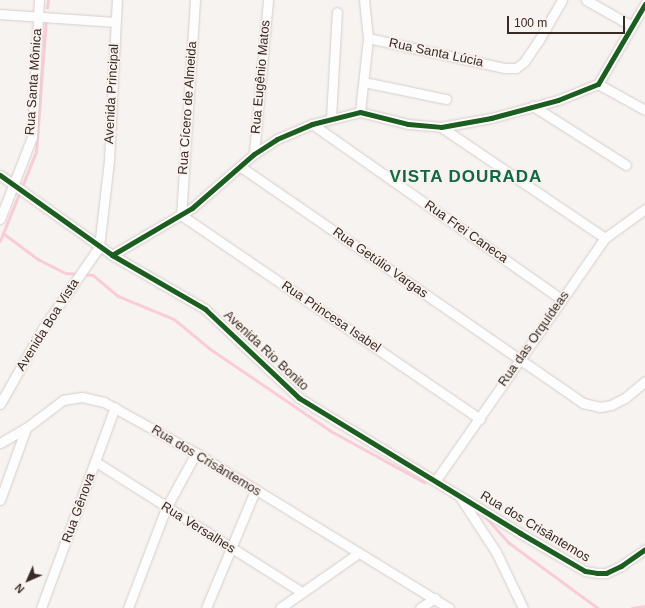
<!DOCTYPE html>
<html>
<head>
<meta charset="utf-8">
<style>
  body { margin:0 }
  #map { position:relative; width:645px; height:608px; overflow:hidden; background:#f6f3f1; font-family:Helvetica,sans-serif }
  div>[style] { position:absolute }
  .stream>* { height:2.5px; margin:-1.25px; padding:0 1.25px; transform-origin:1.25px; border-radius:1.25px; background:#faccd8 }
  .roads { filter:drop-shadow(0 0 1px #d7cec9) drop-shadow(0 0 1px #d7cec9) }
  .minor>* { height:9px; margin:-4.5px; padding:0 4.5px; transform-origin:4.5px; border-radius:4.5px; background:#fefdfd }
  .cycleway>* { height:5px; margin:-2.5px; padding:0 2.5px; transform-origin:2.5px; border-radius:2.5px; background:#1b5e20 }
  span { translate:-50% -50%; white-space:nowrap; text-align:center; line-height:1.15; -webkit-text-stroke:3.5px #f9f2ee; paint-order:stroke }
  .street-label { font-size:13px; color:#382a24 }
  .district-label { font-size:17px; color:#116842; font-weight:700; letter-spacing:1px }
  .north { position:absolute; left:8px; top:560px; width:40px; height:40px; -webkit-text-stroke:3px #f9f2ee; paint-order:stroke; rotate:225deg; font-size:11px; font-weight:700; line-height:16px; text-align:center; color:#382a24 }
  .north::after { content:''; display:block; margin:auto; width:14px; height:18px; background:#382a24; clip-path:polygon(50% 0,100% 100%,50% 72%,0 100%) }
  .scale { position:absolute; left:507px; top:16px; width:118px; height:18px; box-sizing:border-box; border:2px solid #382a24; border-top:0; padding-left:5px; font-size:12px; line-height:14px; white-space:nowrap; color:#382a24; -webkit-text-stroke:3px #f9f2ee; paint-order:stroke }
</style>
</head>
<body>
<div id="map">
  <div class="stream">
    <i style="left:47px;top:8px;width:8px;rotate:-83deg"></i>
    <i style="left:3px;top:233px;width:44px;rotate:36.6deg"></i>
    <i style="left:38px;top:259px;width:31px;rotate:27deg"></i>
    <i style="left:66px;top:273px;width:12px;rotate:5deg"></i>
    <i style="left:0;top:241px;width:96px;rotate:-68deg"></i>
    <i style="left:36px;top:152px;width:132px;rotate:-85.7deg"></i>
    <i style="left:83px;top:274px;width:10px;rotate:6deg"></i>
    <i style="left:93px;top:275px;width:33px;rotate:40deg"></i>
    <i style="left:118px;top:296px;width:61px;rotate:22.3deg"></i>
    <i style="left:174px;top:319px;width:45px;rotate:39.6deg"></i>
    <i style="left:209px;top:348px;width:148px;rotate:34.2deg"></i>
    <i style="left:331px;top:431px;width:106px;rotate:28.7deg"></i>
    <i style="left:484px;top:515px;width:36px;rotate:48deg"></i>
    <i style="left:508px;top:542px;width:112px;rotate:36.3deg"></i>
    <i style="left:632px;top:608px;width:13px;rotate:-9deg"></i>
  </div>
  <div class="roads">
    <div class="minor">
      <i style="left:195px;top:0;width:215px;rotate:93.7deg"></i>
      <i style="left:181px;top:215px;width:362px;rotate:34.3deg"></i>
      <i style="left:586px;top:0;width:53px;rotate:29.5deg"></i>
      <i style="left:0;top:14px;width:115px;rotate:4deg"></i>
      <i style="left:368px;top:38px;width:140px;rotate:12.4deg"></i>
      <i style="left:505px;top:68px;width:11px"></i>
      <i style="left:516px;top:68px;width:10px;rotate:-37deg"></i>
      <i style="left:524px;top:62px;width:27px;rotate:-56deg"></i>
      <i style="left:539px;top:40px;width:46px;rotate:-60.1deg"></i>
      <i style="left:364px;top:82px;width:84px;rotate:11.7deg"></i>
      <i style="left:598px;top:84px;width:54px;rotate:29deg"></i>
      <i style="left:533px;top:106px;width:110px;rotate:32.4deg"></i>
      <i style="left:360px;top:112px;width:74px;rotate:-83.8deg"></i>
      <i style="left:368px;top:38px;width:38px;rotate:-96deg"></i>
      <i style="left:331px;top:118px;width:106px;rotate:-86.8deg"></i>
      <i style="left:312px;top:124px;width:304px;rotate:35.1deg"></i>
      <i style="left:441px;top:127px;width:198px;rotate:34.1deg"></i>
      <i style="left:254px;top:154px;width:155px;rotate:-84.8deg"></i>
      <i style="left:241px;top:167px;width:416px;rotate:34.6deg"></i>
      <i style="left:583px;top:403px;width:17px;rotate:13deg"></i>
      <i style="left:600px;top:407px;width:11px;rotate:-10deg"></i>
      <i style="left:611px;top:405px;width:16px;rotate:-27deg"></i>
      <i style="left:625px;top:398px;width:26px;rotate:-40deg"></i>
      <i style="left:0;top:175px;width:138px;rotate:35.5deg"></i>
      <i style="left:112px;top:255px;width:108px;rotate:30.1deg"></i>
      <i style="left:205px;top:309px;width:129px;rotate:43.4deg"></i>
      <i style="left:299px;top:398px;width:259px;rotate:31.4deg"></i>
      <i style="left:520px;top:533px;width:75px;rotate:30.3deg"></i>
      <i style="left:585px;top:571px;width:12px;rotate:9deg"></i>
      <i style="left:597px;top:573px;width:9px"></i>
      <i style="left:606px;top:573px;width:17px;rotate:-25deg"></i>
      <i style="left:621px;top:566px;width:29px;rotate:-35deg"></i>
      <i style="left:0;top:219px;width:88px;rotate:-68.7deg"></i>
      <i style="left:32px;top:137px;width:137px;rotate:-87.1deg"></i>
      <i style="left:112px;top:255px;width:93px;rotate:-30.4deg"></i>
      <i style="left:192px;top:208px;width:82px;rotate:-41.1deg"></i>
      <i style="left:254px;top:154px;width:27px;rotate:-33deg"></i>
      <i style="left:277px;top:139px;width:38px;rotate:-23deg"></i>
      <i style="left:312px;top:124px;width:49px;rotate:-14deg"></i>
      <i style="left:360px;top:112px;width:49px;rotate:14deg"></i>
      <i style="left:408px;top:124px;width:33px;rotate:5deg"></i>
      <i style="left:441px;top:127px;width:51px;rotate:-10.2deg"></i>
      <i style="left:491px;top:118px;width:69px;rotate:-15deg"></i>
      <i style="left:558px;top:100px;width:43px;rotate:-21.8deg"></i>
      <i style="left:598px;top:84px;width:93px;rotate:-59.6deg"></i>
      <i style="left:0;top:404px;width:87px;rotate:-60.5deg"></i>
      <i style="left:43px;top:328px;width:98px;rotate:-55.3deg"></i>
      <i style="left:99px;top:247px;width:87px;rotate:-83.4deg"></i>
      <i style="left:109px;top:161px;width:161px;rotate:-87.2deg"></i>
      <i style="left:0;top:443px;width:30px;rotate:-30deg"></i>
      <i style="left:26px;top:428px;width:46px;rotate:-37.1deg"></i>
      <i style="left:63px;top:400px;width:19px;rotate:-9deg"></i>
      <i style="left:82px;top:397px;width:23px;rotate:13deg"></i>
      <i style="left:104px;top:402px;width:105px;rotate:29deg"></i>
      <i style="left:196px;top:453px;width:297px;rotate:31.5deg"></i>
      <i style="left:96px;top:462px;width:244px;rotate:32.3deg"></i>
      <i style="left:436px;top:480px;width:295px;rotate:-55.1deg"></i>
      <i style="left:605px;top:238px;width:49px;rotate:-35.9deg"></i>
      <i style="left:460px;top:497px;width:66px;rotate:56.8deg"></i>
      <i style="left:496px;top:552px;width:62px;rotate:64.3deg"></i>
      <i style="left:0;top:500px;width:77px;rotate:-70.1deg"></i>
      <i style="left:41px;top:608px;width:214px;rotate:-69.8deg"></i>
      <i style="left:128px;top:608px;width:107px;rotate:-69.2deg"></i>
      <i style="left:166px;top:508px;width:63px;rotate:-61.4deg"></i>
      <i style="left:206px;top:608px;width:127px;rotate:-67.3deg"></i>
      <i style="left:280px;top:608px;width:94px;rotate:-35deg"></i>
      <i style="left:420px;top:608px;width:18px;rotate:-34deg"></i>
    </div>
  </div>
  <div class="cycleway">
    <i style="left:0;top:175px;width:138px;rotate:35.5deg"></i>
    <i style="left:112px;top:255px;width:108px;rotate:30.1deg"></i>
    <i style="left:205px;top:309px;width:129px;rotate:43.4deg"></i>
    <i style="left:299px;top:398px;width:259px;rotate:31.4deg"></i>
    <i style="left:520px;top:533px;width:75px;rotate:30.3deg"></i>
    <i style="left:585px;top:571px;width:12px;rotate:9deg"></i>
    <i style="left:597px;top:573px;width:9px"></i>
    <i style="left:606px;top:573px;width:17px;rotate:-25deg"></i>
    <i style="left:621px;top:566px;width:29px;rotate:-35deg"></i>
    <i style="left:112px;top:255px;width:93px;rotate:-30.4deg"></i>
    <i style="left:192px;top:208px;width:82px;rotate:-41.1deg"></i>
    <i style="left:254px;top:154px;width:27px;rotate:-33deg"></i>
    <i style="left:277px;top:139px;width:38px;rotate:-23deg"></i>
    <i style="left:312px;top:124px;width:49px;rotate:-14deg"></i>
    <i style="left:360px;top:112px;width:49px;rotate:14deg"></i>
    <i style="left:408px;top:124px;width:33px;rotate:5deg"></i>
    <i style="left:441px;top:127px;width:51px;rotate:-10.2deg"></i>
    <i style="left:491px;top:118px;width:69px;rotate:-15deg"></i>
    <i style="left:558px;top:100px;width:43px;rotate:-21.8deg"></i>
    <i style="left:598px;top:84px;width:93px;rotate:-59.6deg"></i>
  </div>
  <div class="street-label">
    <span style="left:436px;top:53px;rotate:12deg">Rua Santa Lúcia</span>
    <span style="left:261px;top:77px;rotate:-85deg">Rua Eugênio Matos</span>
    <span style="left:34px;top:82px;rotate:-86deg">Rua Santa Mônica</span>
    <span style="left:112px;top:94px;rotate:-87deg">Avenida Principal</span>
    <span style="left:188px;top:108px;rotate:-86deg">Rua Cícero de Almeida</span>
    <span style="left:466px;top:232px;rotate:35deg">Rua Frei Caneca</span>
    <span style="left:380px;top:263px;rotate:35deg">Rua Getúlio Vargas</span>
    <span style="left:331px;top:317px;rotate:34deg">Rua Princesa Isabel</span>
    <span style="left:48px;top:325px;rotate:-58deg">Avenida Boa Vista</span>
    <span style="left:534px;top:339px;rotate:-55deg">Rua das Orquídeas</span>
    <span style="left:266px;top:351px;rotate:43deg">Avenida Rio Bonito</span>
    <span style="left:206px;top:461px;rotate:31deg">Rua dos Crisântemos</span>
    <span style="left:79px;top:508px;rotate:-70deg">Rua Gênova</span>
    <span style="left:535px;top:527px;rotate:31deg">Rua dos Crisântemos</span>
    <span style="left:198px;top:528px;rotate:32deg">Rua Versalhes</span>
  </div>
  <div class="district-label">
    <span style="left:466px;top:177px">VISTA DOURADA</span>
  </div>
  <div class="north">N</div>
  <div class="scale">100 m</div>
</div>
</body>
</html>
